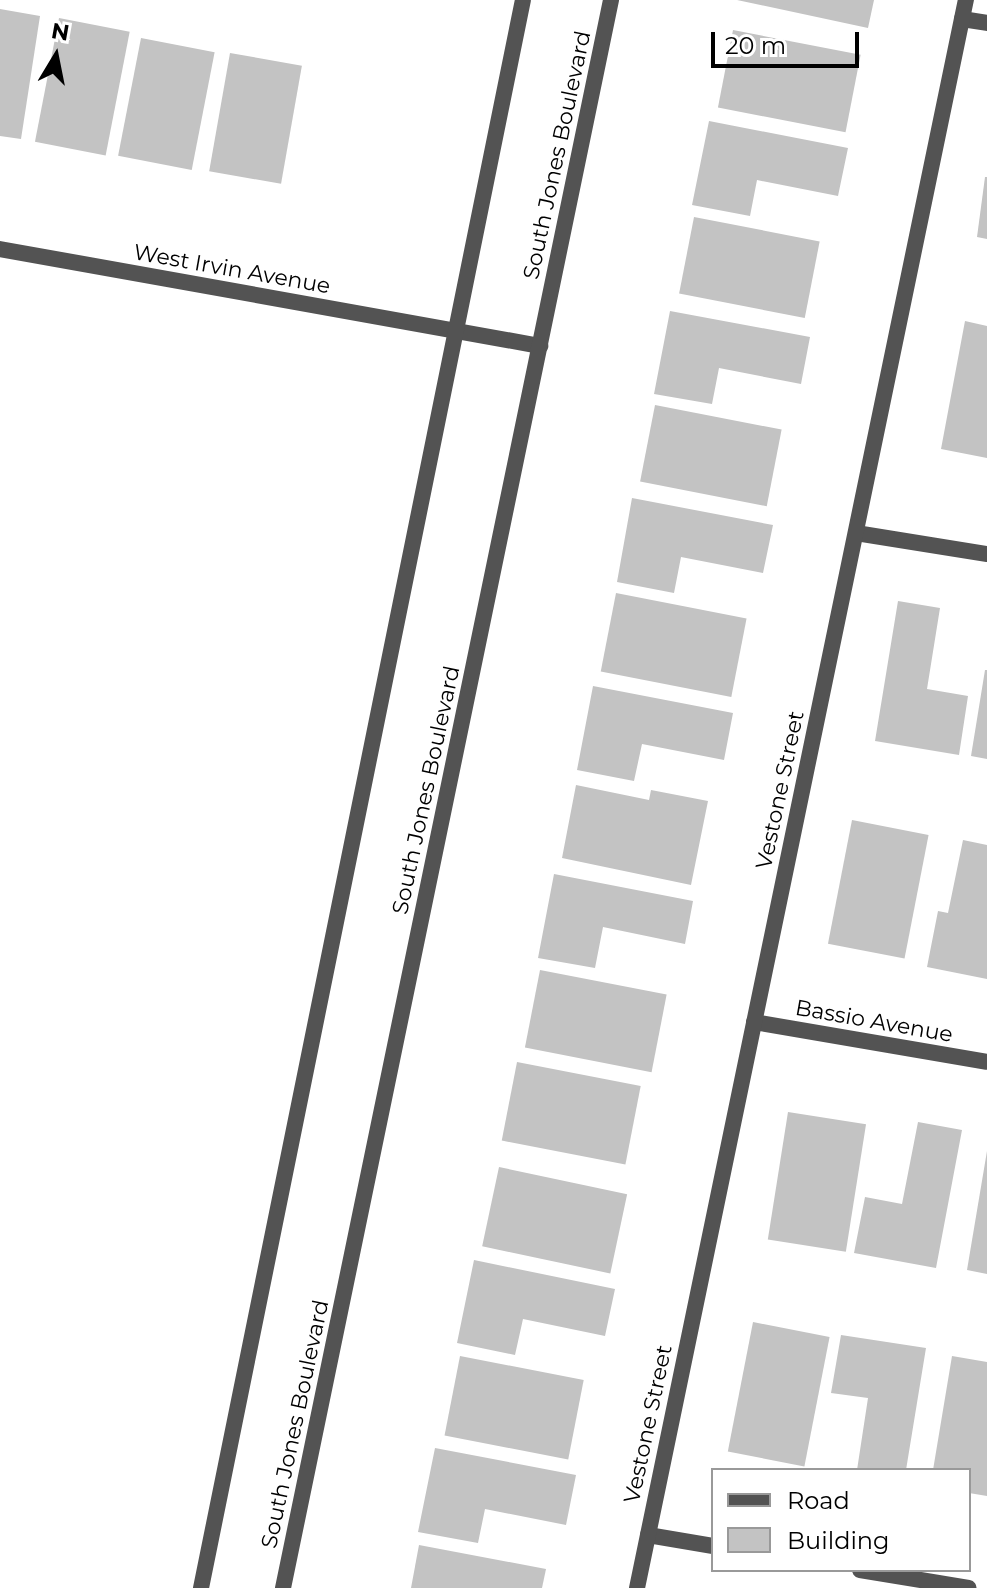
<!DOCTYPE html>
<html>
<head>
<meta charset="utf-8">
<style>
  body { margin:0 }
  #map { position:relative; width:987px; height:1588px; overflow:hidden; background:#fff; font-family:Montserrat,sans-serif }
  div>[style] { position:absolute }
  .building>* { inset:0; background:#c3c3c3; transform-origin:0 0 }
  .minor>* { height:16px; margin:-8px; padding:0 8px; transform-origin:8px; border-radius:8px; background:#535353 }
  .tertiary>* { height:16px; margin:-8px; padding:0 8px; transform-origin:8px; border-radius:8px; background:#535353 }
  span { translate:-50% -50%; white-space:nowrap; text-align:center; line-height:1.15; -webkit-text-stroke:7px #fff; paint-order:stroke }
  .street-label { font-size:22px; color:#000 }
  .legend { position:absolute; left:711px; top:1468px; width:260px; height:104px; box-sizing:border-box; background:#fff; border:2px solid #999; margin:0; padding:10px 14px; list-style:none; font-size:24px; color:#000 }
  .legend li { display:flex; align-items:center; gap:16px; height:40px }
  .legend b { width:40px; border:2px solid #999 }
  .north { position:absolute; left:16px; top:16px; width:80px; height:80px; -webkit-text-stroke:6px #fff; paint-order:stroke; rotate:10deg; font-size:22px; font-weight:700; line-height:32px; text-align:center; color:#000 }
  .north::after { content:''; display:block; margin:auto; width:28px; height:36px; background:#000; clip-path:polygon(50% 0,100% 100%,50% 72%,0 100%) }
  .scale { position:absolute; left:711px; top:32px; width:148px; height:36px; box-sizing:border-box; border:4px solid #000; border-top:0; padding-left:10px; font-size:24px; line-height:28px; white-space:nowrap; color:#000; -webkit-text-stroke:6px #fff; paint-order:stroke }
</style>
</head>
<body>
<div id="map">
  <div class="building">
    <i style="clip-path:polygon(737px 0,874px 0,868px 28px)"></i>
    <i style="clip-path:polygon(0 9px,40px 16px,21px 139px,0 136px)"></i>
    <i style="left:59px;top:18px;width:72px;height:126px;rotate:11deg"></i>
    <i style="left:733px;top:30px;width:130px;height:79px;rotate:11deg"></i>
    <i style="left:141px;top:38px;width:75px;height:120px;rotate:11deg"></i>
    <i style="left:230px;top:53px;width:73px;height:120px;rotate:10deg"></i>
    <i style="clip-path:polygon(709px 121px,848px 148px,838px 196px,757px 180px,750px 216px,692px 205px)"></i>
    <i style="clip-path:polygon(985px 177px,987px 177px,987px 239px,977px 237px)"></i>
    <i style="left:694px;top:217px;width:128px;height:78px;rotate:11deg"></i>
    <i style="clip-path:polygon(670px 311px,810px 337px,801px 384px,719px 368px,712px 404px,654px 394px)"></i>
    <i style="clip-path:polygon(965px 321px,987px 326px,987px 458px,941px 449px)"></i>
    <i style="left:655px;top:405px;width:129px;height:78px;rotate:11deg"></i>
    <i style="clip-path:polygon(632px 498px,773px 525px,763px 573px,681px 557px,674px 593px,617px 582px)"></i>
    <i style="left:616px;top:593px;width:133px;height:80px;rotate:11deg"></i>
    <i style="clip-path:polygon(898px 601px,940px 608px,927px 689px,968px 696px,959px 755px,875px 741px)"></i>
    <i style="clip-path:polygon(985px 670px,987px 670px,987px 759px,971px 756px)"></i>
    <i style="clip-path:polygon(593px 686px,733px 713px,724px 760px,642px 744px,634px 781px,577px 770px)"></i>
    <i style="clip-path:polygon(576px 785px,649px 800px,651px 790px,708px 801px,691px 885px,562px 858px)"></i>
    <i style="left:852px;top:820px;width:78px;height:126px;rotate:11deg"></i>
    <i style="clip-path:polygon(963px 840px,987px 845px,987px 979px,927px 967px,938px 911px,948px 913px)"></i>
    <i style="clip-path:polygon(554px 874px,693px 901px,685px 944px,603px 927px,595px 968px,538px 958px)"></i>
    <i style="left:540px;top:970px;width:129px;height:79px;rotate:11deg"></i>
    <i style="left:517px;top:1062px;width:126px;height:80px;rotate:11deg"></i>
    <i style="left:788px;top:1112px;width:79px;height:129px;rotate:9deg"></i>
    <i style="clip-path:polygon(918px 1122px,962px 1130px,936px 1268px,854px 1253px,865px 1197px,902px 1204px)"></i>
    <i style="clip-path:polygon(987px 1151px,987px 1274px,967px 1270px)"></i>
    <i style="left:499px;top:1167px;width:131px;height:81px;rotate:12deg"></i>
    <i style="clip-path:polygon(474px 1260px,615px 1289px,605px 1336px,523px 1319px,515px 1355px,457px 1343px)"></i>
    <i style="left:753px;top:1322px;width:78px;height:132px;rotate:11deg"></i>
    <i style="clip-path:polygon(841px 1335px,926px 1348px,906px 1470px,857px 1470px,868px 1398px,831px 1393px)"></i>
    <i style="left:460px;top:1356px;width:126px;height:81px;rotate:11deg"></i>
    <i style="clip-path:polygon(952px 1356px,987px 1362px,987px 1496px,969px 1493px,969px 1470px,933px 1470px)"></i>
    <i style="clip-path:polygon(435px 1448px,576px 1475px,566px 1525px,485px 1509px,478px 1543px,418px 1532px)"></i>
    <i style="clip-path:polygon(419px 1545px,546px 1569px,542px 1588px,411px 1588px)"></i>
  </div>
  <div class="minor">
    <i style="left:962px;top:19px;width:25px;rotate:9deg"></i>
    <i style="left:0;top:249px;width:549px;rotate:10.18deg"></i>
    <i style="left:856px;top:533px;width:133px;rotate:9.1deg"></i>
    <i style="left:754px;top:1022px;width:236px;rotate:9.7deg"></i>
    <i style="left:648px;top:1535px;width:66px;rotate:9.6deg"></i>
    <i style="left:860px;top:1570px;width:110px;rotate:9.4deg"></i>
    <i style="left:637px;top:1588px;width:1622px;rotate:-78.3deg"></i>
  </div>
  <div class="tertiary">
    <i style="left:201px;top:1588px;width:1620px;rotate:-78.54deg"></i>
    <i style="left:283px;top:1588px;width:1622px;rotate:-78.33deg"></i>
  </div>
  <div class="street-label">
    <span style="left:557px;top:155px;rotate:-78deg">South Jones Boulevard</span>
    <span style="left:232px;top:269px;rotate:10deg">West Irvin Avenue</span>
    <span style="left:426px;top:790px;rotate:-78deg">South Jones Boulevard</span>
    <span style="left:780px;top:790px;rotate:-78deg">Vestone Street</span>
    <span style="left:874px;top:1021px;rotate:10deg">Bassio Avenue</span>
    <span style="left:295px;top:1424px;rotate:-78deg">South Jones Boulevard</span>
    <span style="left:648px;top:1424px;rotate:-78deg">Vestone Street</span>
  </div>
  <ul class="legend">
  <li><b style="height:10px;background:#535353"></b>Road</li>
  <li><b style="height:22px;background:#c3c3c3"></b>Building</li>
  </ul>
  <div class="north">N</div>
  <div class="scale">20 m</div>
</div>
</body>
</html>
